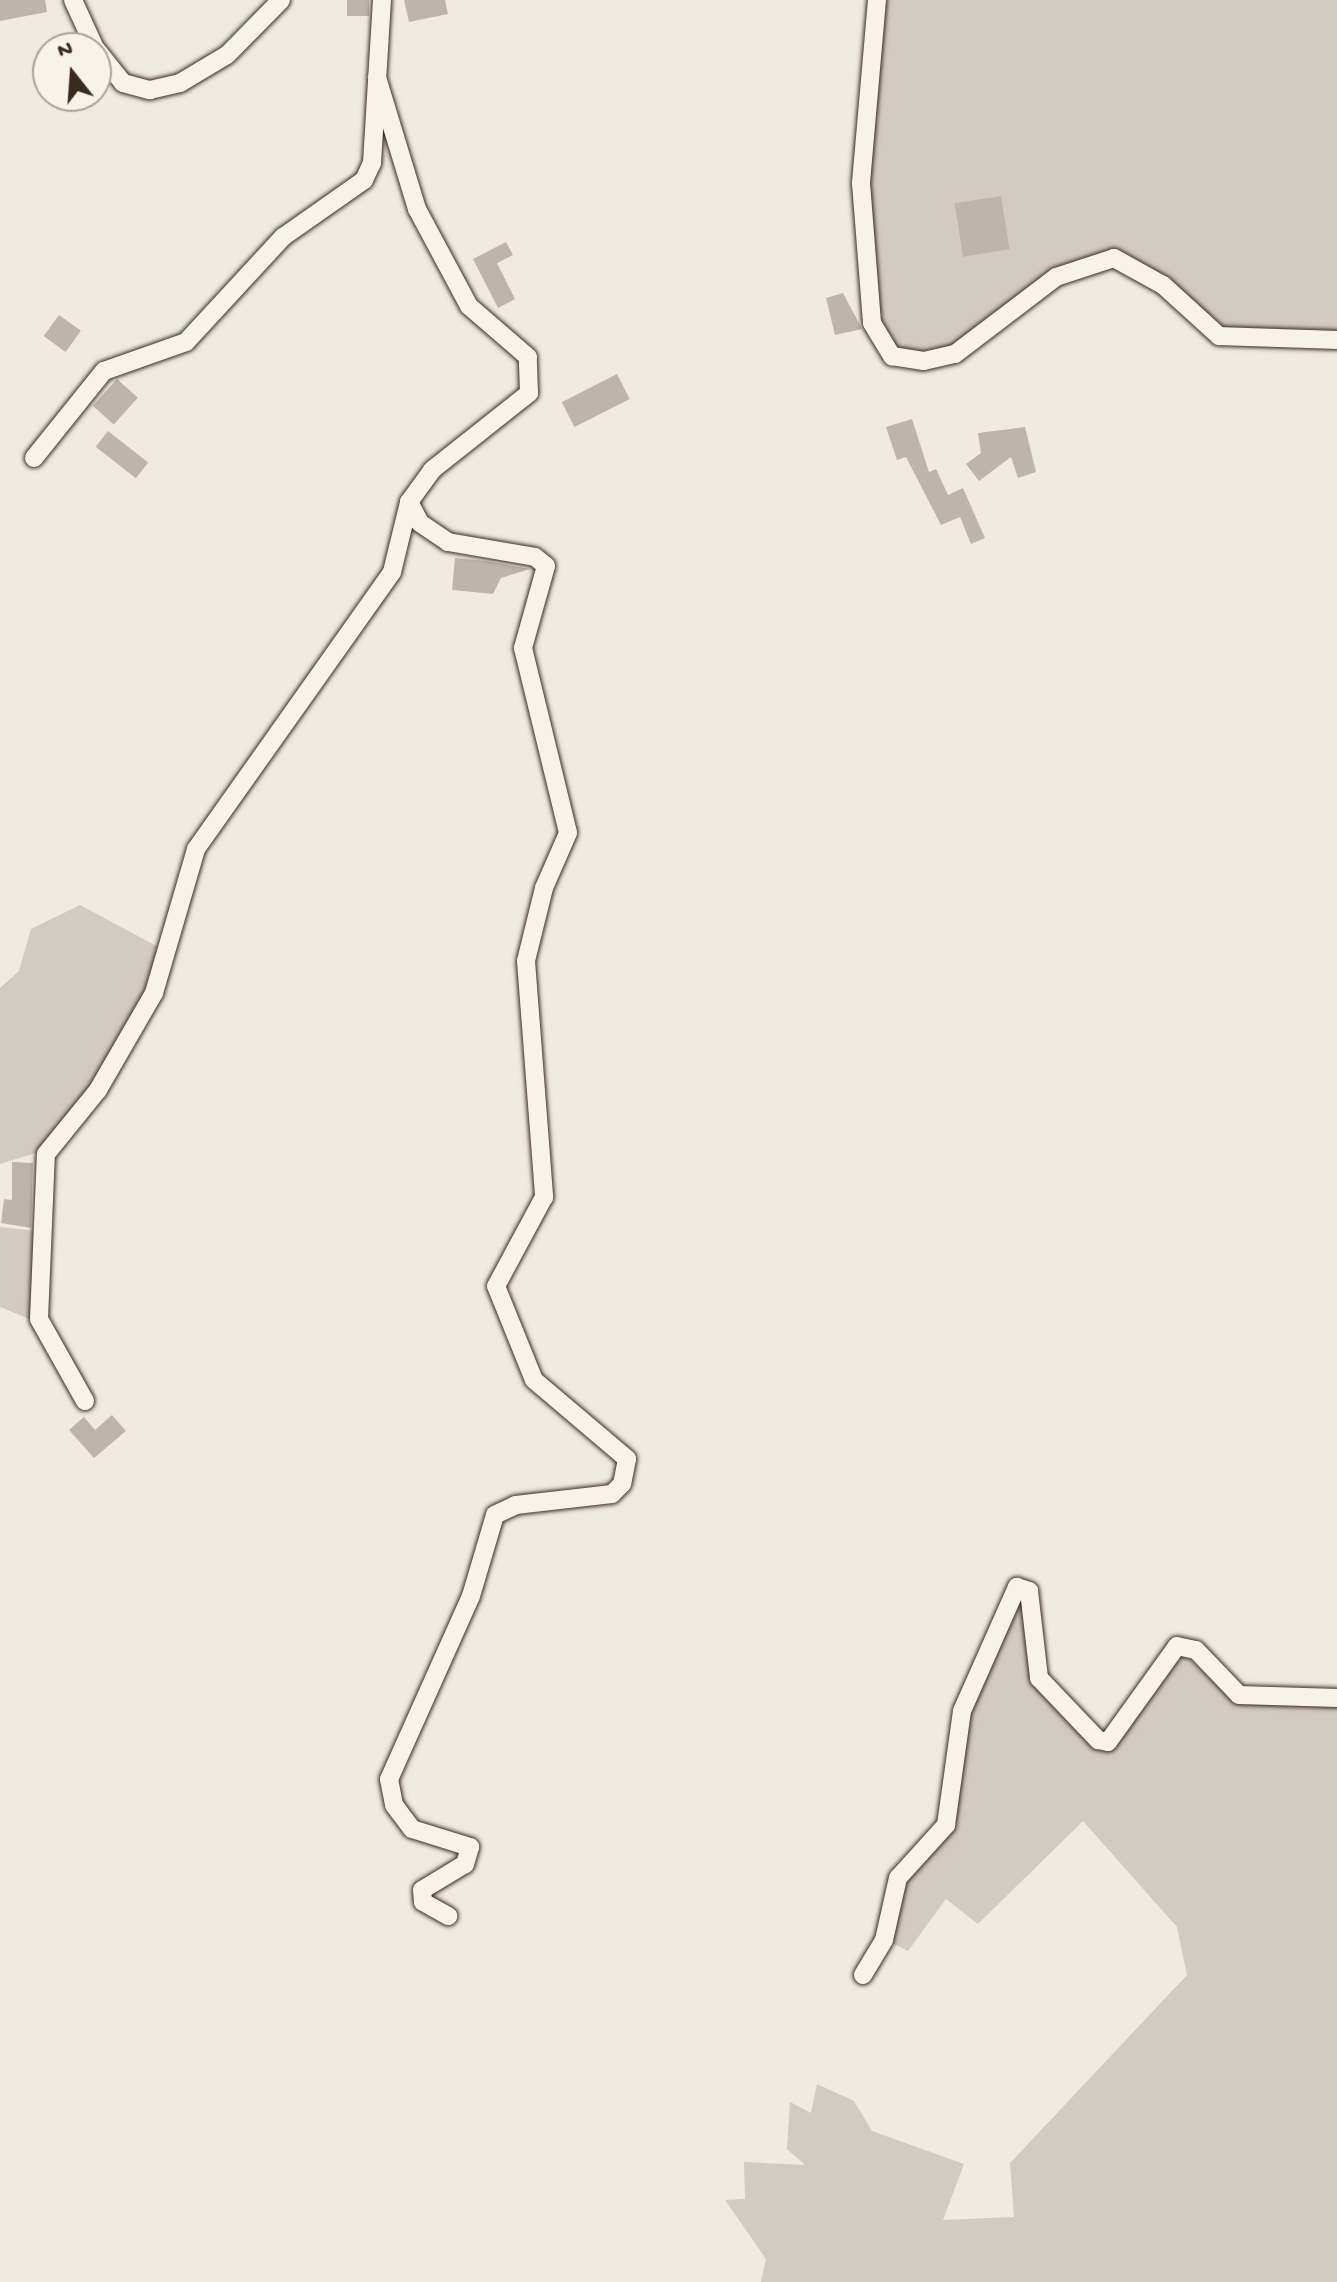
<!DOCTYPE html>
<html>
<head>
<meta charset="utf-8">
<style>
  body { margin:0 }
  #map { position:relative; width:1337px; height:2282px; overflow:hidden; background:#efebe0; font-family:"Gochi Hand",sans-serif }
  div>[style] { position:absolute }
  .green>* { inset:0; background:#d1cbc0 }
  .building>* { inset:0; background:#bdb5aa; transform-origin:0 0 }
  .roads { filter:drop-shadow(0 0 2px #3b2a1e) drop-shadow(0 0 2px #3b2a1e) }
  .minor>* { height:18px; margin:-9px; padding:0 9px; transform-origin:9px; border-radius:9px; background:#f7f3e8 }
  span { translate:-50% -50%; white-space:nowrap; text-align:center; line-height:1.15; -webkit-text-stroke:6px #f7f3e8; paint-order:stroke }
  .north { position:absolute; left:32px; top:32px; width:80px; height:80px; box-sizing:border-box; background:#f7f3e8; border:2px solid #aca397; border-radius:50%; rotate:343deg; font-size:22px; font-weight:700; line-height:32px; text-align:center; color:#3b2a1e }
  .north::after { content:''; display:block; margin:auto; width:28px; height:36px; background:#3b2a1e; clip-path:polygon(50% 0,100% 100%,50% 72%,0 100%) }
</style>
</head>
<body>
<div id="map">
  <div class="green">
    <i style="clip-path:polygon(885px 0,1337px 0,1337px 333px,1222px 329px,1167px 280px,1115px 251px,1053px 271px,953px 348px,924px 355px,896px 350px,879px 321px,867px 182px)"></i>
    <i style="clip-path:polygon(80px 905px,162px 949px,147px 991px,93px 1086px,39px 1152px,0 1164px,0 988px,19px 971px,31px 929px)"></i>
    <i style="clip-path:polygon(0 1227px,35px 1231px,32px 1320px,0 1307px)"></i>
    <i style="clip-path:polygon(1022px 1592px,1032px 1681px,1096px 1747px,1181px 1653px,1238px 1701px,1337px 1705px,1337px 2282px,761px 2282px,766px 2259px,725px 2200px,745px 2199px,744px 2162px,805px 2165px,787px 2149px,790px 2102px,811px 2113px,817px 2084px,854px 2101px,872px 2131px,964px 2164px,943px 2220px,1014px 2217px,1010px 2163px,1187px 1975px,1177px 1927px,1083px 1821px,978px 1924px,946px 1899px,908px 1951px,890px 1942px,904px 1881px,947px 1837px,969px 1713px)"></i>
  </div>
  <div class="building">
    <i style="clip-path:polygon(0 0,45px 0,47px 12px,0 21px)"></i>
    <i style="left:347px;top:0;width:22px;height:16px"></i>
    <i style="clip-path:polygon(404px 0,445px 0,448px 14px,409px 22px)"></i>
    <i style="left:1001px;top:196px;width:54px;height:47px;rotate:81deg"></i>
    <i style="clip-path:polygon(506px 242px,513px 255px,497px 263px,515px 299px,498px 308px,473px 259px)"></i>
    <i style="clip-path:polygon(843px 293px,862px 329px,835px 335px,826px 298px)"></i>
    <i style="left:59px;top:315px;width:27px;height:26px;rotate:36deg"></i>
    <i style="left:617px;top:374px;width:28px;height:62px;rotate:63deg"></i>
    <i style="left:117px;top:379px;width:28px;height:36px;rotate:42deg"></i>
    <i style="clip-path:polygon(912px 419px,929px 472px,936px 469px,948px 495px,963px 488px,985px 538px,971px 544px,960px 517px,941px 525px,906px 457px,897px 460px,886px 427px)"></i>
    <i style="clip-path:polygon(1025px 427px,1036px 472px,1018px 478px,1011px 457px,979px 481px,966px 464px,981px 453px,978px 433px)"></i>
    <i style="left:108px;top:431px;width:51px;height:20px;rotate:38deg"></i>
    <i style="clip-path:polygon(455px 558px,486px 561px,530px 569px,501px 578px,493px 594px,452px 590px)"></i>
    <i style="clip-path:polygon(12px 1162px,33px 1163px,31px 1228px,1px 1223px,4px 1199px,12px 1200px)"></i>
    <i style="clip-path:polygon(112px 1415px,126px 1431px,94px 1458px,69px 1430px,84px 1417px,95px 1430px)"></i>
  </div>
  <div class="roads">
    <div class="minor">
      <i style="left:73px;top:0;width:53px;rotate:65.4deg"></i>
      <i style="left:877px;top:0;width:184px;rotate:95deg"></i>
      <i style="left:861px;top:183px;width:140px;rotate:85.5deg"></i>
      <i style="left:872px;top:323px;width:39px;rotate:59deg"></i>
      <i style="left:892px;top:356px;width:32px;rotate:9deg"></i>
      <i style="left:924px;top:361px;width:32px;rotate:-13deg"></i>
      <i style="left:955px;top:354px;width:127px;rotate:-37.3deg"></i>
      <i style="left:1056px;top:277px;width:61px;rotate:-18.1deg"></i>
      <i style="left:1114px;top:258px;width:56px;rotate:28.9deg"></i>
      <i style="left:1163px;top:285px;width:76px;rotate:42.3deg"></i>
      <i style="left:1219px;top:336px;width:118px;rotate:1.9deg"></i>
      <i style="left:96px;top:49px;width:43px;rotate:51.5deg"></i>
      <i style="left:123px;top:83px;width:28px;rotate:15deg"></i>
      <i style="left:150px;top:90px;width:31px;rotate:-13deg"></i>
      <i style="left:180px;top:83px;width:55px;rotate:-30.8deg"></i>
      <i style="left:227px;top:55px;width:77px;rotate:-45.5deg"></i>
      <i style="left:34px;top:458px;width:112px;rotate:-51.2deg"></i>
      <i style="left:104px;top:371px;width:87px;rotate:-19.5deg"></i>
      <i style="left:186px;top:342px;width:143px;rotate:-47.3deg"></i>
      <i style="left:283px;top:237px;width:99px;rotate:-35.1deg"></i>
      <i style="left:364px;top:180px;width:19px;rotate:-65deg"></i>
      <i style="left:372px;top:163px;width:163px;rotate:-86.5deg"></i>
      <i style="left:409px;top:502px;width:24px;rotate:62deg"></i>
      <i style="left:420px;top:523px;width:34px;rotate:34deg"></i>
      <i style="left:448px;top:542px;width:88px;rotate:9.8deg"></i>
      <i style="left:535px;top:557px;width:14px;rotate:39deg"></i>
      <i style="left:546px;top:566px;width:85px;rotate:105.7deg"></i>
      <i style="left:523px;top:648px;width:190px;rotate:76.3deg"></i>
      <i style="left:568px;top:833px;width:60px;rotate:113.6deg"></i>
      <i style="left:544px;top:888px;width:75px;rotate:103.9deg"></i>
      <i style="left:526px;top:961px;width:237px;rotate:85.6deg"></i>
      <i style="left:544px;top:1197px;width:101px;rotate:118.3deg"></i>
      <i style="left:496px;top:1286px;width:101px;rotate:68deg"></i>
      <i style="left:534px;top:1380px;width:122px;rotate:40.3deg"></i>
      <i style="left:627px;top:1459px;width:25px;rotate:101deg"></i>
      <i style="left:622px;top:1484px;width:14px;rotate:135deg"></i>
      <i style="left:612px;top:1494px;width:97px;rotate:173.5deg"></i>
      <i style="left:516px;top:1505px;width:23px;rotate:155deg"></i>
      <i style="left:495px;top:1515px;width:84px;rotate:106.5deg"></i>
      <i style="left:471px;top:1596px;width:201px;rotate:114.1deg"></i>
      <i style="left:389px;top:1779px;width:26px;rotate:79deg"></i>
      <i style="left:394px;top:1805px;width:30px;rotate:53deg"></i>
      <i style="left:412px;top:1829px;width:61px;rotate:17.2deg"></i>
      <i style="left:470px;top:1847px;width:18px;rotate:106deg"></i>
      <i style="left:465px;top:1864px;width:50px;rotate:148.8deg"></i>
      <i style="left:422px;top:1890px;width:12px;rotate:85deg"></i>
      <i style="left:423px;top:1902px;width:29px;rotate:29deg"></i>
      <i style="left:85px;top:1401px;width:94px;rotate:-119.3deg"></i>
      <i style="left:39px;top:1319px;width:165px;rotate:-87.6deg"></i>
      <i style="left:46px;top:1154px;width:82px;rotate:-50.9deg"></i>
      <i style="left:98px;top:1090px;width:112px;rotate:-60deg"></i>
      <i style="left:154px;top:993px;width:150px;rotate:-73.7deg"></i>
      <i style="left:196px;top:849px;width:339px;rotate:-54.7deg"></i>
      <i style="left:392px;top:572px;width:72px;rotate:-76.3deg"></i>
      <i style="left:409px;top:502px;width:39px;rotate:-54deg"></i>
      <i style="left:432px;top:470px;width:124px;rotate:-38.4deg"></i>
      <i style="left:529px;top:393px;width:36px;rotate:-92deg"></i>
      <i style="left:528px;top:357px;width:78px;rotate:-139.2deg"></i>
      <i style="left:469px;top:306px;width:110px;rotate:-118.2deg"></i>
      <i style="left:417px;top:209px;width:138px;rotate:-106.9deg"></i>
      <i style="left:863px;top:1975px;width:41px;rotate:-59deg"></i>
      <i style="left:884px;top:1940px;width:64px;rotate:-77.3deg"></i>
      <i style="left:898px;top:1878px;width:72px;rotate:-47.8deg"></i>
      <i style="left:946px;top:1825px;width:115px;rotate:-82deg"></i>
      <i style="left:962px;top:1711px;width:136px;rotate:-66.1deg"></i>
      <i style="left:1017px;top:1587px;width:13px;rotate:18deg"></i>
      <i style="left:1029px;top:1591px;width:88px;rotate:83.4deg"></i>
      <i style="left:1039px;top:1678px;width:86px;rotate:46.4deg"></i>
      <i style="left:1098px;top:1740px;width:10px;rotate:11deg"></i>
      <i style="left:1108px;top:1742px;width:118px;rotate:-54.3deg"></i>
      <i style="left:1177px;top:1646px;width:19px;rotate:12deg"></i>
      <i style="left:1196px;top:1650px;width:62px;rotate:46.3deg"></i>
      <i style="left:1239px;top:1695px;width:98px;rotate:1.8deg"></i>
    </div>
  </div>
  <div class="north">N</div>
</div>
</body>
</html>
